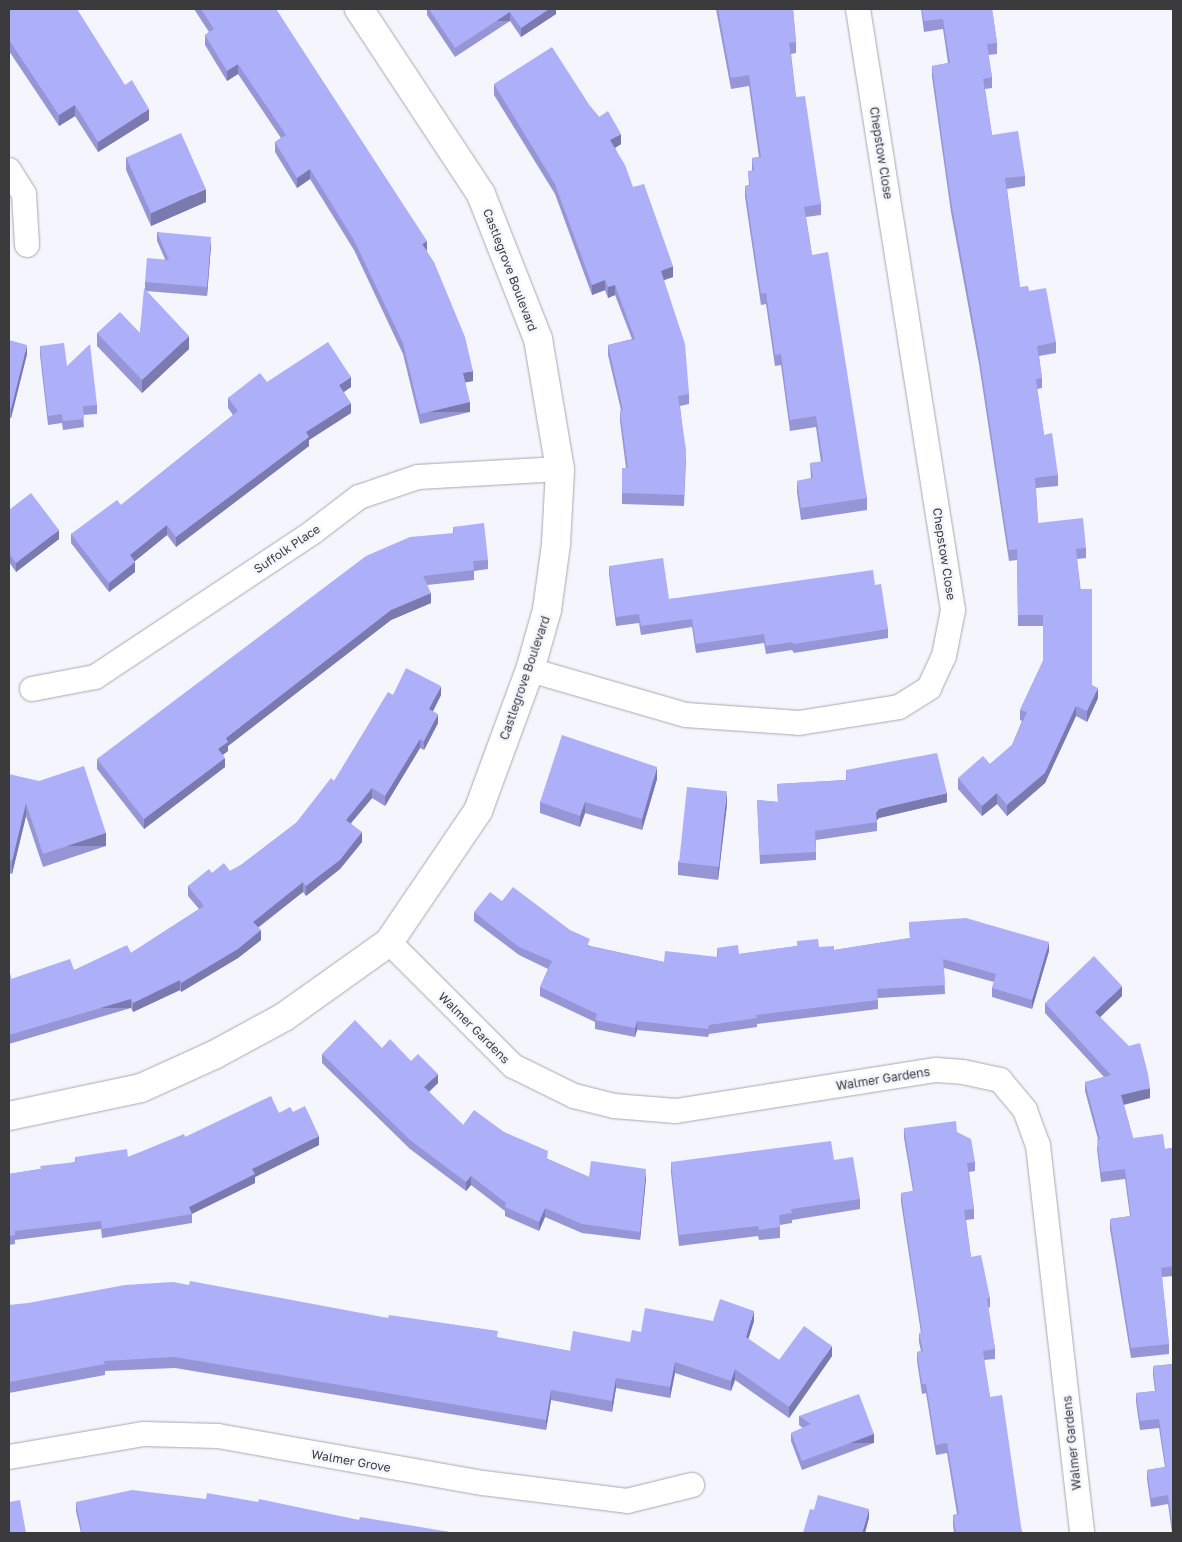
<!DOCTYPE html>
<html>
<head>
<meta charset="utf-8">
<style>
  body { margin:0 }
  #map { position:relative; width:1182px; height:1542px; overflow:hidden; background:#f5f5fd; font-family:"Golos Text",sans-serif }
  div>[style] { position:absolute }
  .roads { filter:drop-shadow(0 0 1px #a8a8af) drop-shadow(0 0 1px #a8a8af) }
  .minor>* { height:24px; margin:-12px; padding:0 12px; transform-origin:12px; border-radius:12px; background:#fff }
  .tertiary>* { height:28px; margin:-14px; padding:0 14px; transform-origin:14px; border-radius:14px; background:#fff }
  .wall>* { inset:0; background:#9696d6 }
  .shaded-wall>* { inset:0; background:#7a7aae; transform-origin:0 0 }
  .building>* { inset:0; background:#aeaff9; transform-origin:0 0 }
  span { translate:-50% -50%; white-space:nowrap; text-align:center; line-height:1.15; -webkit-text-stroke:5px #f5f5fd; paint-order:stroke }
  .street-label { font-size:12px; color:#3b3b3e }
  .frame { position:absolute; inset:0; border:10px solid #3b3b3e; pointer-events:none }
</style>
</head>
<body>
<div id="map">
  <div class="roads">
    <div class="minor">
      <i style="left:9px;top:170px;width:28px;rotate:58deg"></i>
      <i style="left:24px;top:194px;width:51px;rotate:86.6deg"></i>
      <i style="left:530px;top:670px;width:162px;rotate:16.1deg"></i>
      <i style="left:686px;top:715px;width:113px;rotate:4deg"></i>
      <i style="left:799px;top:723px;width:101px;rotate:-9.1deg"></i>
      <i style="left:899px;top:707px;width:36px;rotate:-32deg"></i>
      <i style="left:929px;top:688px;width:35px;rotate:-65deg"></i>
      <i style="left:944px;top:656px;width:47px;rotate:-78.9deg"></i>
      <i style="left:953px;top:610px;width:608px;rotate:-98.98deg"></i>
      <i style="left:32px;top:689px;width:64px;rotate:-10.8deg"></i>
      <i style="left:95px;top:677px;width:262px;rotate:-33.6deg"></i>
      <i style="left:313px;top:532px;width:58px;rotate:-37.3deg"></i>
      <i style="left:359px;top:497px;width:62px;rotate:-18.7deg"></i>
      <i style="left:418px;top:477px;width:142px;rotate:-3.2deg"></i>
      <i style="left:389px;top:942px;width:175px;rotate:45deg"></i>
      <i style="left:513px;top:1066px;width:68px;rotate:26.2deg"></i>
      <i style="left:574px;top:1096px;width:41px;rotate:14deg"></i>
      <i style="left:614px;top:1106px;width:62px;rotate:4.6deg"></i>
      <i style="left:676px;top:1111px;width:263px;rotate:-9deg"></i>
      <i style="left:936px;top:1070px;width:27px;rotate:4deg"></i>
      <i style="left:963px;top:1072px;width:38px;rotate:12deg"></i>
      <i style="left:1000px;top:1080px;width:39px;rotate:50deg"></i>
      <i style="left:1025px;top:1110px;width:37px;rotate:70deg"></i>
      <i style="left:1038px;top:1145px;width:390px;rotate:83.5deg"></i>
      <i style="left:9px;top:1457px;width:137px;rotate:-9.7deg"></i>
      <i style="left:144px;top:1434px;width:74px;rotate:1.5deg"></i>
      <i style="left:218px;top:1436px;width:269px;rotate:10.1deg"></i>
      <i style="left:483px;top:1483px;width:145px;rotate:7.1deg"></i>
      <i style="left:627px;top:1501px;width:67px;rotate:-13.8deg"></i>
    </div>
    <div class="tertiary">
      <i style="left:9px;top:1116px;width:135px;rotate:-12deg"></i>
      <i style="left:141px;top:1088px;width:80px;rotate:-24.3deg"></i>
      <i style="left:214px;top:1055px;width:80px;rotate:-28.5deg"></i>
      <i style="left:284px;top:1017px;width:129px;rotate:-35.5deg"></i>
      <i style="left:389px;top:942px;width:158px;rotate:-55.8deg"></i>
      <i style="left:478px;top:811px;width:150px;rotate:-69.8deg"></i>
      <i style="left:530px;top:670px;width:62px;rotate:-74.2deg"></i>
      <i style="left:547px;top:610px;width:67px;rotate:-82.2deg"></i>
      <i style="left:556px;top:544px;width:75px;rotate:-86.9deg"></i>
      <i style="left:560px;top:469px;width:132px;rotate:-99.6deg"></i>
      <i style="left:538px;top:339px;width:156px;rotate:-111.5deg"></i>
      <i style="left:481px;top:194px;width:222px;rotate:-123.4deg"></i>
    </div>
  </div>
  <div class="wall">
    <i style="clip-path:polygon(9px 9px,125px 85px,149px 120px,98px 152px,75px 116px,59px 126px,9px 51px)"></i>
    <i style="clip-path:polygon(194px 9px,276px 9px,427px 251px,473px 381px,465px 382px,470px 412px,420px 424px,403px 354px,354px 250px,310px 179px,297px 188px,275px 152px,275px 142px,281px 138px,238px 74px,227px 81px,205px 45px,205px 35px,209px 32px)"></i>
    <i style="clip-path:polygon(427px 9px,556px 9px,556px 14px,521px 37px,510px 21px,455px 57px,427px 15px)"></i>
    <i style="clip-path:polygon(716px 9px,793px 9px,796px 42px,796px 53px,791px 54px,796px 97px,821px 204px,821px 215px,806px 217px,812px 255px,867px 498px,867px 510px,801px 520px,797px 492px,797px 481px,811px 478px,810px 463px,821px 462px,816px 427px,790px 431px,781px 365px,775px 366px,766px 304px,761px 305px,745px 197px,745px 186px,749px 185px,748px 171px,752px 171px,752px 158px,759px 157px,749px 86px,731px 89px)"></i>
    <i style="clip-path:polygon(921px 9px,992px 9px,997px 43px,997px 54px,988px 55px,992px 77px,992px 88px,985px 89px,992px 135px,1025px 176px,1025px 186px,1007px 189px,1020px 287px,1029px 291px,1056px 342px,1056px 353px,1039px 356px,1042px 378px,1042px 388px,1037px 389px,1044px 435px,1058px 475px,1058px 486px,1036px 488px,1038px 523px,1086px 548px,1086px 558px,1077px 559px,1092px 685px,1098px 698px,1087px 722px,1076px 716px,1045px 783px,1007px 816px,997px 804px,982px 816px,958px 789px,958px 778px,990px 764px,1012px 745px,1022px 721px,1020px 720px,1020px 710px,1043px 661px,1043px 626px,1018px 626px,1017px 560px,1009px 561px,979px 364px,951px 212px,932px 77px,932px 66px,948px 63px,943px 29px,924px 32px)"></i>
    <i style="clip-path:polygon(494px 84px,590px 106px,621px 144px,615px 148px,673px 277px,664px 280px,689px 394px,689px 404px,680px 406px,686px 460px,684px 506px,622px 504px,622px 468px,626px 468px,620px 421px,620px 411px,621px 410px,608px 355px,608px 345px,632px 339px,615px 295px,608px 298px,605px 290px,592px 295px,555px 194px,494px 95px)"></i>
    <i style="clip-path:polygon(126px 157px,206px 202px,151px 226px,126px 170px)"></i>
    <i style="clip-path:polygon(157px 232px,211px 245px,207px 296px,146px 291px,189px 349px,142px 393px,97px 346px,97px 333px,140px 333px,145px 289px,145px 282px,165px 259px,157px 241px)"></i>
    <i style="clip-path:polygon(9px 340px,27px 354px,11px 418px,9px 418px)"></i>
    <i style="clip-path:polygon(40px 346px,67px 366px,97px 405px,97px 414px,83px 415px,84px 427px,63px 430px,62px 423px,48px 425px,40px 355px)"></i>
    <i style="clip-path:polygon(267px 382px,351px 387px,344px 392px,351px 413px,309px 440px,309px 446px,176px 547px,167px 535px,135px 561px,135px 572px,109px 592px,71px 543px,71px 534px,121px 505px,233px 415px,228px 408px,228px 398px)"></i>
    <i style="clip-path:polygon(9px 510px,59px 539px,16px 572px,9px 562px)"></i>
    <i style="clip-path:polygon(453px 527px,488px 560px,488px 569px,474px 571px,474px 580px,427px 585px,431px 603px,391px 620px,228px 746px,228px 751px,223px 755px,225px 767px,144px 829px,97px 769px,97px 759px,453px 533px)"></i>
    <i style="clip-path:polygon(609px 566px,669px 599px,875px 585px,888px 629px,888px 638px,794px 653px,792px 650px,766px 654px,764px 643px,696px 653px,692px 627px,641px 635px,639px 623px,616px 626px,609px 574px)"></i>
    <i style="clip-path:polygon(393px 695px,441px 695px,433px 711px,438px 723px,424px 750px,420px 748px,385px 806px,372px 798px,351px 823px,362px 842px,340px 869px,306px 896px,303px 892px,258px 928px,261px 940px,238px 958px,181px 992px,180px 990px,133px 1012px,131px 1008px,9px 1044px,9px 968px,11px 979px,74px 970px,131px 953px,199px 909px,188px 896px,188px 886px,212px 873px,230px 871px,241px 865px,296px 823px,334px 781px)"></i>
    <i style="clip-path:polygon(846px 770px,947px 802px,879px 818px,877px 820px,877px 831px,816px 840px,816px 860px,760px 864px,757px 800px,778px 802px,777px 784px,846px 780px)"></i>
    <i style="clip-path:polygon(9px 774px,106px 846px,43px 867px,26px 816px,12px 874px,9px 873px)"></i>
    <i style="clip-path:polygon(657px 779px,642px 830px,585px 813px,580px 827px,540px 813px,540px 802px)"></i>
    <i style="clip-path:polygon(727px 804px,718px 880px,678px 875px,678px 862px)"></i>
    <i style="clip-path:polygon(502px 901px,590px 946px,664px 962px,717px 957px,717px 948px,739px 954px,797px 946px,797px 941px,819px 947px,834px 950px,910px 938px,909px 922px,1049px 951px,1032px 1009px,992px 997px,992px 988px,994px 982px,944px 968px,945px 994px,878px 998px,878px 1009px,757px 1024px,757px 1027px,709px 1034px,708px 1037px,637px 1030px,635px 1037px,595px 1029px,595px 1022px,540px 996px,540px 987px,548px 969px,519px 955px,474px 921px,474px 912px)"></i>
    <i style="clip-path:polygon(1122px 996px,1100px 1017px,1150px 1098px,1124px 1105px,1133px 1138px,1165px 1149px,1173px 1148px,1173px 1276px,1162px 1277px,1169px 1344px,1169px 1354px,1131px 1358px,1110px 1229px,1110px 1219px,1130px 1216px,1125px 1179px,1101px 1182px,1097px 1149px,1098px 1139px,1085px 1091px,1085px 1082px,1104px 1077px,1045px 1013px,1045px 1003px)"></i>
    <i style="clip-path:polygon(382px 1048px,411px 1061px,438px 1083px,429px 1092px,463px 1125px,504px 1132px,548px 1159px,589px 1177px,646px 1178px,640px 1240px,582px 1233px,545px 1217px,539px 1231px,505px 1216px,505px 1211px,471px 1185px,466px 1191px,410px 1149px,322px 1063px,322px 1054px)"></i>
    <i style="clip-path:polygon(293px 1112px,319px 1145px,255px 1177px,255px 1183px,192px 1214px,192px 1223px,102px 1238px,101px 1229px,15px 1240px,15px 1244px,9px 1245px,9px 1174px,40px 1169px,75px 1162px,75px 1157px,128px 1157px,185px 1137px,279px 1113px)"></i>
    <i style="clip-path:polygon(904px 1128px,957px 1132px,975px 1162px,975px 1171px,969px 1172px,974px 1209px,974px 1219px,966px 1220px,971px 1257px,990px 1298px,990px 1307px,988px 1308px,995px 1349px,995px 1359px,984px 1360px,990px 1397px,1022px 1533px,954px 1533px,953px 1525px,953px 1515px,957px 1514px,947px 1453px,936px 1455px,926px 1393px,922px 1394px,917px 1361px,917px 1352px,921px 1351px,919px 1342px,919px 1333px,921px 1333px,901px 1202px,901px 1193px,913px 1191px,904px 1138px)"></i>
    <i style="clip-path:polygon(834px 1160px,860px 1199px,860px 1209px,792px 1220px,792px 1223px,780px 1225px,780px 1238px,759px 1240px,758px 1236px,679px 1246px,671px 1173px,671px 1162px)"></i>
    <i style="clip-path:polygon(9px 1305px,388px 1318px,570px 1351px,630px 1342px,641px 1332px,713px 1321px,754px 1321px,748px 1339px,779px 1360px,832px 1356px,789px 1418px,735px 1380px,731px 1391px,675px 1373px,670px 1398px,616px 1388px,612px 1412px,551px 1400px,546px 1430px,175px 1368px,105px 1371px,105px 1375px,9px 1393px)"></i>
    <i style="clip-path:polygon(1173px 1364px,1173px 1533px,1172px 1533px,1168px 1504px,1151px 1507px,1147px 1479px,1147px 1470px,1165px 1467px,1159px 1428px,1140px 1430px,1136px 1402px,1136px 1393px,1155px 1391px,1153px 1375px,1153px 1366px)"></i>
    <i style="clip-path:polygon(799px 1416px,874px 1443px,802px 1470px,791px 1441px,791px 1433px,803px 1428px,799px 1425px)"></i>
    <i style="clip-path:polygon(76px 1502px,359px 1520px,456px 1533px,81px 1533px,76px 1511px)"></i>
  </div>
  <div class="shaded-wall">
    <i style="clip-path:polygon(549px 9px,556px 9px,556px 14px,521px 37px,521px 28px)"></i>
    <i style="left:510px;top:12px;width:9px;height:66px;rotate:90deg"></i>
    <i style="clip-path:polygon(238px 64px,238px 74px,227px 81px,227px 71px)"></i>
    <i style="clip-path:polygon(75px 105px,75px 116px,59px 126px,59px 115px)"></i>
    <i style="clip-path:polygon(149px 109px,149px 120px,98px 152px,98px 142px)"></i>
    <i style="clip-path:polygon(621px 134px,621px 144px,610px 151px,610px 140px)"></i>
    <i style="clip-path:polygon(310px 169px,310px 179px,297px 188px,297px 178px)"></i>
    <i style="clip-path:polygon(206px 189px,206px 202px,151px 226px,151px 213px)"></i>
    <i style="clip-path:polygon(211px 237px,211px 245px,207px 296px,207px 287px)"></i>
    <i style="clip-path:polygon(427px 241px,427px 251px,422px 244px)"></i>
    <i style="clip-path:polygon(673px 266px,673px 277px,661px 281px,661px 271px)"></i>
    <i style="clip-path:polygon(605px 280px,605px 290px,592px 295px,592px 285px)"></i>
    <i style="clip-path:polygon(615px 285px,615px 295px,608px 298px,608px 287px)"></i>
    <i style="clip-path:polygon(189px 336px,189px 349px,142px 393px,142px 380px)"></i>
    <i style="clip-path:polygon(27px 345px,27px 354px,11px 418px,11px 409px)"></i>
    <i style="clip-path:polygon(473px 371px,473px 381px,463px 383px,463px 373px)"></i>
    <i style="clip-path:polygon(351px 377px,351px 387px,339px 395px,339px 385px)"></i>
    <i style="left:470px;top:402px;width:10px;height:51px;rotate:90deg"></i>
    <i style="clip-path:polygon(351px 403px,351px 413px,309px 440px,309px 446px,176px 547px,176px 537px,306px 432px)"></i>
    <i style="clip-path:polygon(167px 525px,167px 535px,130px 565px,130px 555px)"></i>
    <i style="clip-path:polygon(59px 530px,59px 539px,16px 572px,16px 563px)"></i>
    <i style="clip-path:polygon(135px 562px,135px 572px,109px 592px,109px 583px)"></i>
    <i style="clip-path:polygon(431px 593px,431px 603px,391px 620px,228px 746px,228px 751px,218px 758px,218px 749px,226px 738px,391px 610px)"></i>
    <i style="clip-path:polygon(441px 686px,441px 695px,429px 719px,429px 709px)"></i>
    <i style="clip-path:polygon(1098px 688px,1098px 698px,1087px 722px,1087px 711px)"></i>
    <i style="clip-path:polygon(1076px 706px,1076px 716px,1045px 783px,1007px 816px,1007px 805px)"></i>
    <i style="clip-path:polygon(438px 714px,438px 723px,424px 750px,424px 741px)"></i>
    <i style="clip-path:polygon(420px 739px,420px 748px,385px 806px,385px 796px)"></i>
    <i style="clip-path:polygon(225px 758px,225px 767px,144px 829px,144px 819px)"></i>
    <i style="clip-path:polygon(657px 767px,657px 779px,642px 830px,642px 819px)"></i>
    <i style="clip-path:polygon(372px 788px,372px 798px,346px 829px,346px 820px)"></i>
    <i style="clip-path:polygon(727px 791px,727px 804px,718px 880px,718px 867px)"></i>
    <i style="clip-path:polygon(947px 793px,947px 802px,879px 818px,876px 821px,876px 813px,879px 809px)"></i>
    <i style="clip-path:polygon(997px 793px,997px 804px,982px 816px,982px 806px)"></i>
    <i style="clip-path:polygon(585px 802px,585px 813px,580px 827px,580px 816px)"></i>
    <i style="clip-path:polygon(26px 803px,26px 816px,12px 874px,12px 861px)"></i>
    <i style="clip-path:polygon(362px 832px,362px 842px,340px 869px,306px 896px,306px 886px)"></i>
    <i style="left:106px;top:833px;width:13px;height:66px;rotate:90deg"></i>
    <i style="clip-path:polygon(303px 882px,303px 892px,253px 931px,253px 922px)"></i>
    <i style="clip-path:polygon(261px 930px,261px 940px,238px 958px,181px 992px,181px 983px)"></i>
    <i style="clip-path:polygon(1049px 942px,1049px 951px,1032px 1009px,1032px 1000px)"></i>
    <i style="clip-path:polygon(180px 980px,180px 990px,133px 1012px,133px 1003px)"></i>
    <i style="clip-path:polygon(1122px 986px,1122px 996px,1095px 1022px,1095px 1012px)"></i>
    <i style="left:131px;top:999px;width:9px;height:127px;rotate:90deg"></i>
    <i style="clip-path:polygon(637px 1021px,637px 1030px,635px 1037px,635px 1028px)"></i>
    <i style="clip-path:polygon(438px 1074px,438px 1083px,424px 1096px,424px 1087px)"></i>
    <i style="clip-path:polygon(1150px 1088px,1150px 1098px,1121px 1105px,1121px 1095px)"></i>
    <i style="clip-path:polygon(319px 1136px,319px 1145px,255px 1177px,255px 1183px,189px 1215px,189px 1207px,252px 1169px)"></i>
    <i style="clip-path:polygon(646px 1169px,646px 1178px,640px 1240px,640px 1232px)"></i>
    <i style="clip-path:polygon(471px 1176px,471px 1185px,466px 1191px,466px 1182px)"></i>
    <i style="clip-path:polygon(545px 1208px,545px 1217px,539px 1231px,539px 1222px)"></i>
    <i style="clip-path:polygon(754px 1311px,754px 1321px,746px 1347px,746px 1337px)"></i>
    <i style="clip-path:polygon(832px 1346px,832px 1356px,789px 1418px,789px 1407px)"></i>
    <i style="clip-path:polygon(675px 1362px,675px 1373px,670px 1398px,670px 1387px)"></i>
    <i style="clip-path:polygon(735px 1369px,735px 1380px,731px 1391px,731px 1381px)"></i>
    <i style="clip-path:polygon(616px 1378px,616px 1388px,612px 1412px,612px 1401px)"></i>
    <i style="clip-path:polygon(551px 1390px,551px 1400px,546px 1430px,546px 1420px)"></i>
    <i style="left:874px;top:1434px;width:9px;height:77px;rotate:90deg"></i>
    <i style="clip-path:polygon(869px 1509px,869px 1518px,865px 1533px,862px 1533px)"></i>
  </div>
  <div class="building">
    <i style="clip-path:polygon(9px 9px,77px 9px,125px 85px,132px 80px,149px 109px,98px 142px,75px 105px,59px 115px,9px 40px)"></i>
    <i style="clip-path:polygon(201px 9px,276px 9px,427px 241px,422px 244px,434px 262px,465px 337px,473px 371px,463px 373px,470px 402px,420px 414px,403px 343px,354px 240px,310px 169px,297px 178px,275px 142px,286px 135px,238px 64px,227px 71px,205px 35px,214px 29px)"></i>
    <i style="clip-path:polygon(429px 9px,549px 9px,521px 28px,510px 12px,455px 48px)"></i>
    <i style="clip-path:polygon(718px 9px,793px 9px,796px 42px,789px 43px,796px 97px,805px 96px,821px 204px,804px 207px,812px 255px,828px 252px,867px 498px,801px 508px,797px 481px,813px 478px,810px 463px,823px 461px,816px 416px,790px 420px,781px 354px,775px 355px,766px 293px,761px 294px,745px 186px,750px 185px,748px 171px,754px 170px,752px 158px,761px 157px,749px 75px,731px 78px)"></i>
    <i style="clip-path:polygon(922px 9px,992px 9px,997px 43px,987px 44px,992px 77px,983px 79px,992px 135px,1018px 131px,1025px 176px,1005px 178px,1020px 287px,1028px 286px,1029px 291px,1046px 288px,1056px 342px,1037px 346px,1042px 378px,1036px 379px,1044px 435px,1052px 433px,1058px 475px,1035px 478px,1038px 523px,1083px 518px,1086px 548px,1076px 549px,1080px 589px,1092px 589px,1092px 685px,1098px 688px,1087px 711px,1076px 706px,1045px 773px,1007px 805px,997px 793px,982px 806px,958px 778px,983px 756px,990px 764px,1012px 745px,1027px 712px,1020px 710px,1043px 661px,1043px 615px,1018px 615px,1017px 549px,1009px 550px,979px 353px,951px 201px,932px 66px,950px 63px,943px 19px,924px 21px)"></i>
    <i style="clip-path:polygon(552px 47px,590px 106px,599px 117px,608px 111px,621px 134px,610px 140px,625px 165px,633px 187px,644px 184px,673px 266px,661px 271px,685px 344px,689px 394px,678px 396px,686px 450px,684px 495px,622px 493px,622px 468px,628px 468px,620px 411px,623px 410px,608px 345px,635px 339px,615px 285px,608px 287px,605px 280px,592px 285px,555px 184px,494px 84px)"></i>
    <i style="left:181px;top:133px;width:61px;height:60px;rotate:66deg"></i>
    <i style="clip-path:polygon(157px 232px,211px 237px,207px 287px,145px 282px,147px 258px,169px 260px)"></i>
    <i style="clip-path:polygon(144px 288px,189px 336px,142px 380px,97px 333px,120px 312px,140px 333px)"></i>
    <i style="clip-path:polygon(9px 340px,27px 345px,11px 409px,9px 408px)"></i>
    <i style="clip-path:polygon(328px 342px,351px 377px,339px 385px,351px 403px,306px 432px,309px 437px,176px 537px,167px 525px,130px 555px,135px 562px,109px 583px,71px 534px,117px 500px,121px 505px,238px 411px,228px 398px,260px 373px,267px 382px)"></i>
    <i style="clip-path:polygon(64px 343px,67px 366px,90px 344px,97px 405px,83px 406px,84px 419px,63px 421px,62px 414px,48px 416px,40px 346px)"></i>
    <i style="clip-path:polygon(31px 493px,59px 530px,16px 563px,9px 553px,9px 510px)"></i>
    <i style="clip-path:polygon(484px 523px,488px 560px,473px 561px,474px 570px,423px 576px,431px 593px,391px 610px,226px 738px,228px 742px,218px 749px,225px 758px,144px 819px,97px 759px,366px 556px,410px 537px,454px 533px,453px 527px)"></i>
    <i style="clip-path:polygon(663px 558px,669px 599px,873px 570px,875px 585px,881px 584px,888px 629px,794px 644px,792px 642px,766px 646px,764px 634px,696px 644px,692px 619px,641px 626px,639px 614px,616px 617px,609px 566px)"></i>
    <i style="clip-path:polygon(406px 668px,441px 686px,429px 709px,438px 714px,424px 741px,420px 739px,385px 796px,372px 788px,346px 820px,362px 832px,340px 860px,306px 886px,303px 882px,253px 922px,261px 930px,238px 949px,181px 983px,180px 980px,133px 1003px,131px 999px,9px 1035px,9px 968px,11px 979px,70px 959px,74px 970px,127px 945px,131px 953px,204px 906px,188px 886px,209px 869px,212px 873px,224px 863px,230px 871px,241px 865px,296px 823px,331px 778px,334px 781px,388px 692px,393px 695px)"></i>
    <i style="clip-path:polygon(562px 735px,657px 767px,642px 819px,585px 802px,580px 816px,540px 802px)"></i>
    <i style="clip-path:polygon(937px 753px,947px 793px,879px 809px,876px 813px,877px 822px,815px 831px,816px 852px,760px 855px,757px 800px,778px 802px,777px 784px,847px 780px,846px 770px)"></i>
    <i style="clip-path:polygon(84px 766px,106px 833px,43px 854px,26px 803px,12px 861px,9px 860px,9px 774px,39px 781px)"></i>
    <i style="left:687px;top:787px;width:40px;height:76px;rotate:6deg"></i>
    <i style="clip-path:polygon(513px 887px,570px 930px,590px 939px,587px 946px,664px 962px,665px 951px,718px 957px,717px 948px,738px 945px,739px 954px,797px 946px,797px 941px,818px 939px,819px 947px,834px 946px,834px 950px,910px 938px,909px 922px,966px 918px,1049px 942px,1032px 1000px,992px 988px,996px 974px,943px 959px,945px 985px,877px 989px,878px 1000px,756px 1015px,757px 1018px,709px 1025px,708px 1029px,637px 1021px,635px 1028px,595px 1020px,597px 1014px,540px 987px,552px 961px,519px 947px,474px 912px,490px 892px,502px 901px)"></i>
    <i style="clip-path:polygon(1094px 956px,1122px 986px,1095px 1012px,1129px 1046px,1140px 1043px,1148px 1074px,1150px 1088px,1121px 1095px,1133px 1138px,1163px 1134px,1165px 1149px,1173px 1148px,1173px 1266px,1161px 1268px,1169px 1344px,1131px 1348px,1110px 1219px,1131px 1216px,1125px 1169px,1101px 1172px,1097px 1139px,1100px 1139px,1085px 1082px,1111px 1075px,1045px 1003px)"></i>
    <i style="clip-path:polygon(355px 1020px,382px 1048px,390px 1039px,411px 1061px,418px 1054px,438px 1074px,424px 1087px,463px 1125px,474px 1110px,504px 1132px,548px 1151px,547px 1159px,589px 1177px,591px 1161px,646px 1169px,640px 1232px,582px 1224px,545px 1208px,539px 1222px,505px 1207px,506px 1203px,471px 1176px,466px 1182px,410px 1140px,322px 1054px)"></i>
    <i style="clip-path:polygon(271px 1096px,279px 1113px,290px 1107px,293px 1112px,305px 1106px,319px 1136px,252px 1169px,255px 1174px,189px 1207px,192px 1214px,102px 1229px,101px 1221px,15px 1231px,15px 1235px,9px 1236px,9px 1174px,41px 1169px,40px 1166px,76px 1162px,75px 1157px,127px 1149px,128px 1157px,184px 1134px,185px 1137px)"></i>
    <i style="clip-path:polygon(956px 1121px,957px 1132px,971px 1139px,975px 1162px,967px 1163px,974px 1209px,964px 1210px,971px 1257px,981px 1255px,990px 1298px,987px 1298px,995px 1349px,983px 1351px,990px 1397px,1002px 1395px,1022px 1533px,956px 1533px,953px 1515px,959px 1514px,947px 1443px,936px 1445px,926px 1384px,922px 1384px,917px 1352px,923px 1351px,919px 1333px,922px 1332px,901px 1193px,914px 1191px,904px 1128px)"></i>
    <i style="clip-path:polygon(831px 1141px,834px 1160px,853px 1157px,860px 1199px,791px 1209px,792px 1213px,779px 1215px,780px 1227px,759px 1230px,758px 1226px,679px 1235px,671px 1162px)"></i>
    <i style="clip-path:polygon(190px 1281px,388px 1318px,389px 1315px,498px 1331px,497px 1337px,570px 1351px,573px 1331px,630px 1342px,632px 1330px,641px 1332px,645px 1308px,713px 1321px,720px 1299px,754px 1311px,746px 1337px,779px 1360px,804px 1326px,832px 1346px,789px 1407px,735px 1369px,731px 1381px,675px 1362px,670px 1387px,616px 1378px,612px 1401px,551px 1390px,546px 1420px,175px 1357px,104px 1361px,105px 1364px,9px 1382px,9px 1305px,28px 1303px,125px 1285px,173px 1282px,189px 1285px)"></i>
    <i style="clip-path:polygon(1173px 1364px,1173px 1533px,1168px 1495px,1151px 1498px,1147px 1470px,1166px 1467px,1159px 1419px,1140px 1421px,1136px 1393px,1156px 1391px,1153px 1366px)"></i>
    <i style="clip-path:polygon(859px 1394px,874px 1434px,802px 1461px,791px 1433px,811px 1424px,799px 1416px)"></i>
    <i style="clip-path:polygon(132px 1490px,206px 1499px,207px 1493px,258px 1502px,259px 1499px,359px 1520px,360px 1517px,456px 1533px,82px 1533px,76px 1502px)"></i>
    <i style="clip-path:polygon(818px 1495px,869px 1509px,862px 1533px,803px 1533px,810px 1509px,814px 1510px)"></i>
    <i style="clip-path:polygon(20px 1500px,26px 1533px,9px 1533px,9px 1502px)"></i>
  </div>
  <div class="street-label">
    <span style="left:881px;top:153px;rotate:81deg">Chepstow Close</span>
    <span style="left:510px;top:270px;rotate:69deg">Castlegrove Boulevard</span>
    <span style="left:287px;top:549px;rotate:-34deg">Suffolk Place</span>
    <span style="left:944px;top:554px;rotate:81deg">Chepstow Close</span>
    <span style="left:525px;top:678px;rotate:-71deg">Castlegrove Boulevard</span>
    <span style="left:474px;top:1028px;rotate:45deg">Walmer Gardens</span>
    <span style="left:883px;top:1079px;rotate:-9deg">Walmer Gardens</span>
    <span style="left:1072px;top:1443px;rotate:-96deg">Walmer Gardens</span>
    <span style="left:351px;top:1461px;rotate:10deg">Walmer Grove</span>
  </div>
  <div class="frame"></div>
</div>
</body>
</html>
